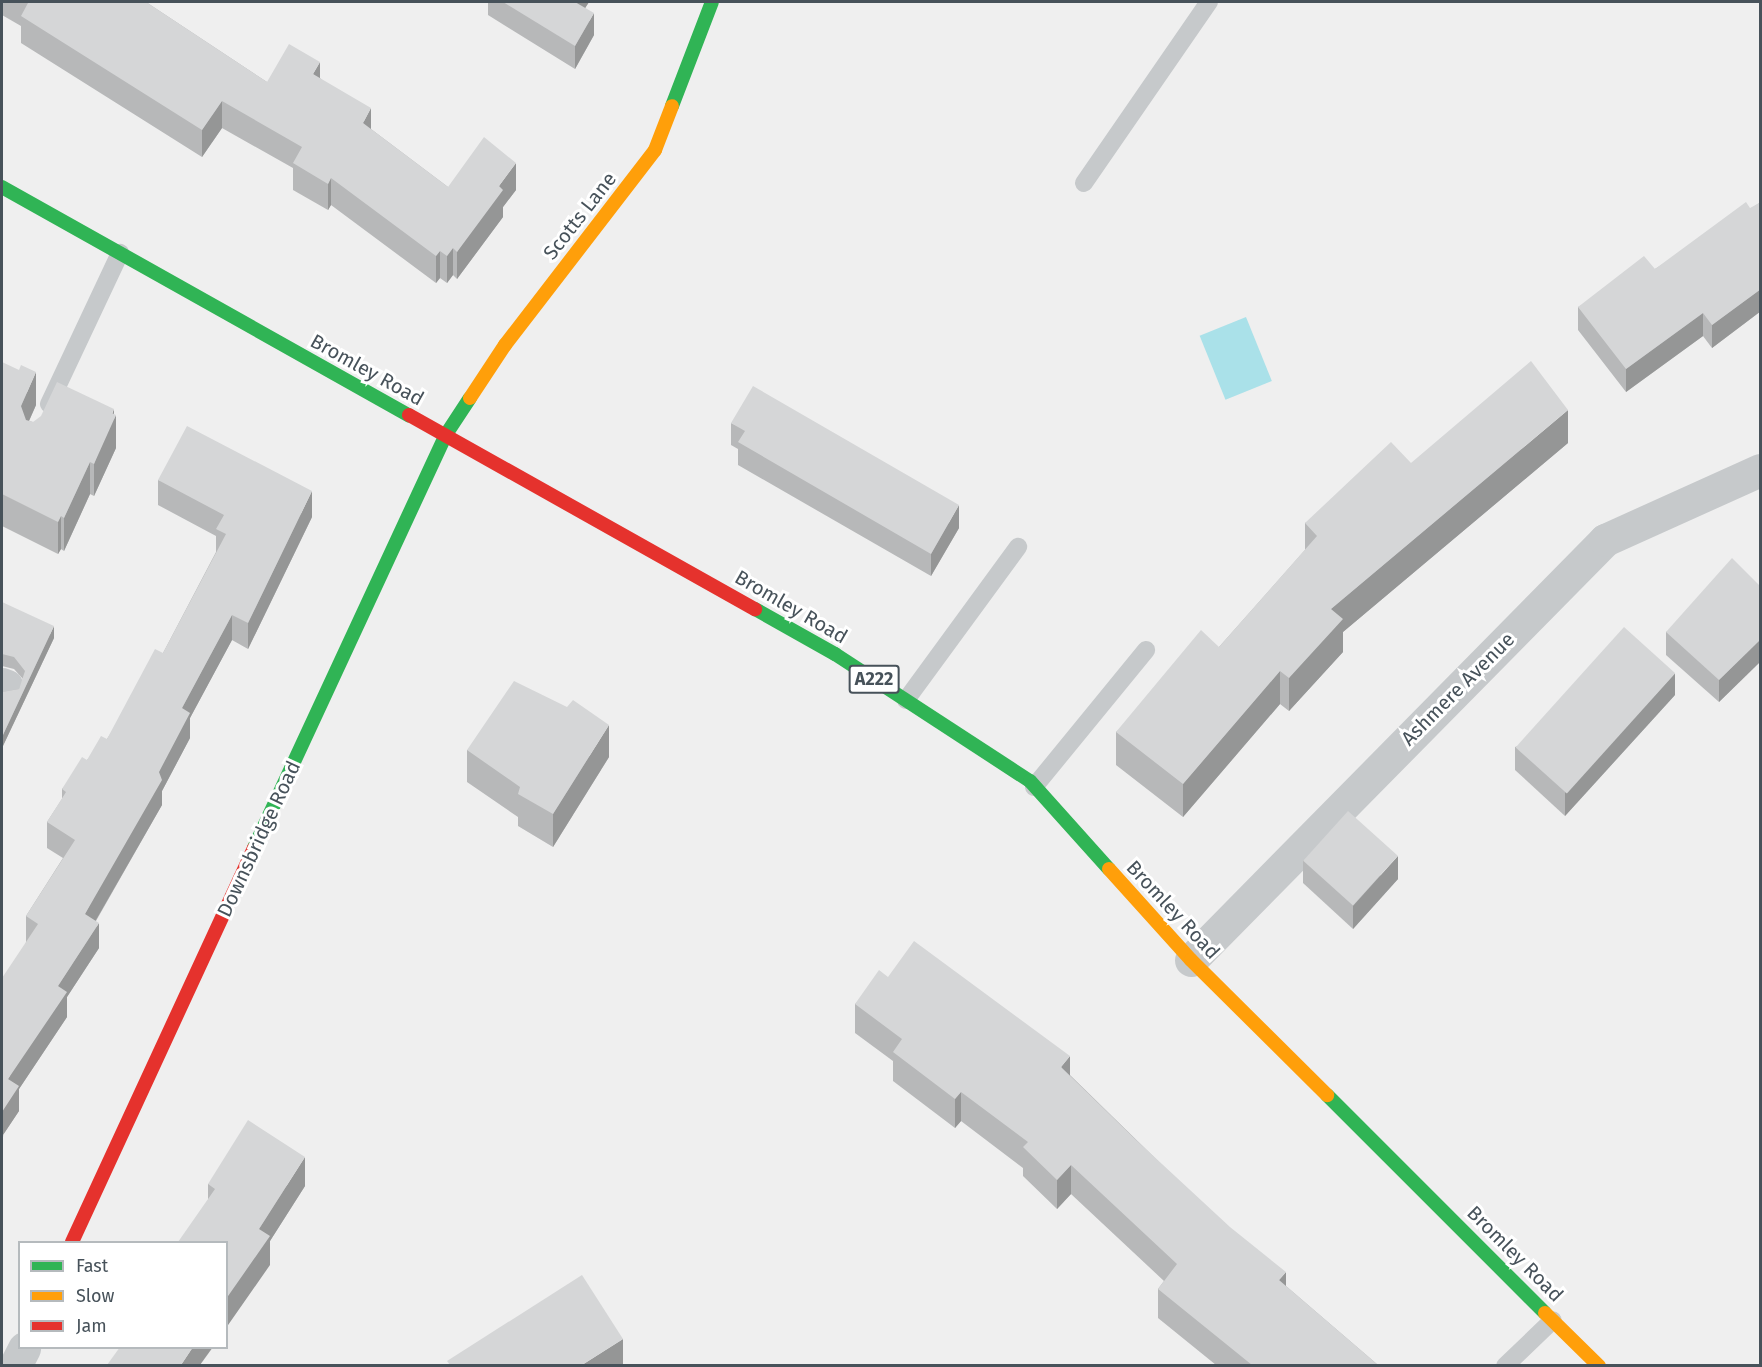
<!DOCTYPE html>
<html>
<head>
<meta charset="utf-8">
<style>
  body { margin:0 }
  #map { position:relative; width:1762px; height:1367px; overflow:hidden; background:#efefef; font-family:"Fira Sans",sans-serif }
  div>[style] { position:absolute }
  .water>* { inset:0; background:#aae1e9; transform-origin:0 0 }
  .lane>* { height:18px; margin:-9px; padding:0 9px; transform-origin:9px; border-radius:9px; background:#c6c9cb }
  .street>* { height:33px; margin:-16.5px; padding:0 16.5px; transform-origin:16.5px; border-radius:16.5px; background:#c6c9cb }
  .fast>* { height:14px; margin:-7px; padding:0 7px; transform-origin:7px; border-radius:7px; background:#30b455 }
  .slow>* { height:14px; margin:-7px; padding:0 7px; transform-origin:7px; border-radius:7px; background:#ff9f0a }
  .jam>* { height:14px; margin:-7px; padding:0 7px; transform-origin:7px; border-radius:7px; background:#e5322d }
  .wall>* { inset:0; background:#b7b8b9 }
  .shaded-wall>* { inset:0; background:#959696 }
  .building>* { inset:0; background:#d5d6d7; transform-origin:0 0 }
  span { translate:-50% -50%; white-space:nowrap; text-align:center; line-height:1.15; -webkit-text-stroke:6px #fff; paint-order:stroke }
  .shield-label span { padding:2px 4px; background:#fff; border:2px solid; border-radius:4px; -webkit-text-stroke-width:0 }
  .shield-label { font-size:18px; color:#47525a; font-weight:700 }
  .street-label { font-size:20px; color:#47525a }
  .frame { position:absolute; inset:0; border:3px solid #47525a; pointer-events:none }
  .legend { position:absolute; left:18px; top:1241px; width:210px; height:108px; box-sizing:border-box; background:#fff; border:2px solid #b5babd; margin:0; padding:8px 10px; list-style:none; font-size:18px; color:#47525a }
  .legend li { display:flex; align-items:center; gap:12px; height:30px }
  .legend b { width:30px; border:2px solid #b5babd }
</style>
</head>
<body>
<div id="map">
  <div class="water">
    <i style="left:1246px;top:317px;width:69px;height:50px;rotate:68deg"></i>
  </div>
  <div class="lane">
    <i style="left:1084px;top:183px;width:220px;rotate:-55.4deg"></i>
    <i style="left:49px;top:404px;width:167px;rotate:-64.8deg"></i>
    <i style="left:906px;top:700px;width:190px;rotate:-53.8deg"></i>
    <i style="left:1034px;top:787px;width:177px;rotate:-50.7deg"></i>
    <i style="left:1505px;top:1366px;width:66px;rotate:-43.8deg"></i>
  </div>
  <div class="street">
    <i style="left:2px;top:684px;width:5px;rotate:22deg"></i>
    <i style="left:1191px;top:960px;width:590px;rotate:-45.41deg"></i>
    <i style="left:1605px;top:540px;width:170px;rotate:-24.3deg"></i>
    <i style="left:15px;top:1366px;width:20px;rotate:-63deg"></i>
  </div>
  <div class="fast">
    <i style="left:672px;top:106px;width:111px;rotate:-69deg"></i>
    <i style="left:2px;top:187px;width:467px;rotate:29.3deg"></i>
    <i style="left:755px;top:609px;width:92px;rotate:29.4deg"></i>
    <i style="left:835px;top:654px;width:233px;rotate:33.1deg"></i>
    <i style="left:1030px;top:781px;width:118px;rotate:48.1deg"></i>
    <i style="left:254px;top:848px;width:454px;rotate:-65.1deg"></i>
    <i style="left:445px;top:436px;width:45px;rotate:-56.7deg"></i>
    <i style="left:1327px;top:1095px;width:308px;rotate:45deg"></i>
  </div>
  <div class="slow">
    <i style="left:470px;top:398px;width:64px;rotate:-56.6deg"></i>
    <i style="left:505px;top:345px;width:246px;rotate:-52.4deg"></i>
    <i style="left:655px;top:150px;width:47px;rotate:-68.9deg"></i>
    <i style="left:1109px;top:869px;width:122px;rotate:48deg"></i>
    <i style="left:1191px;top:960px;width:192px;rotate:44.8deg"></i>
    <i style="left:1545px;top:1313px;width:76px;rotate:44.5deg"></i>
  </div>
  <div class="jam">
    <i style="left:409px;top:415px;width:397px;rotate:29.3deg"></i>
    <i style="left:72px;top:1242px;width:434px;rotate:-65.2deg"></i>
  </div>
  <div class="wall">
    <i style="clip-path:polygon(2px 2px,146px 2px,267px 82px,320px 78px,371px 129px,448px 187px,516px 190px,503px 207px,503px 217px,457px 279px,453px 275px,447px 283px,440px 278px,436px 283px,331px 205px,328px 210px,293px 190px,293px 168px,222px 128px,202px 157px,21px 43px,21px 26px,2px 15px)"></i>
    <i style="clip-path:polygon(488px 2px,589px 2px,585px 8px,594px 35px,575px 69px,488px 15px)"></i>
    <i style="clip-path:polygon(1761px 202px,1761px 311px,1712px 348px,1703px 336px,1626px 392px,1578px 330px,1578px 307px,1655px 269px)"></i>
    <i style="clip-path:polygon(2px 362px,36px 405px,29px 421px,33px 422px,114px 414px,116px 448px,94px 496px,90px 494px,64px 551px,61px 549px,58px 554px,2px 526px)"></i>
    <i style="clip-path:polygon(731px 423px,959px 528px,931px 576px,738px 465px,738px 449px,731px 445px)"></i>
    <i style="clip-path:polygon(1568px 443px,1343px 632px,1343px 652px,1289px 711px,1280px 704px,1183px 817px,1116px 765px,1116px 732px,1219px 647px,1305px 550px,1305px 523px,1411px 463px)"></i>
    <i style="clip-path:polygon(158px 480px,312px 517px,248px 649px,232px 640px,190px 718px,190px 738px,162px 791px,162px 805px,96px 921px,99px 948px,67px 997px,67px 1017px,19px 1089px,19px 1111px,3px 1135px,3px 1144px,2px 1146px,26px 942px,26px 916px,63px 858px,47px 848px,47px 822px,62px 799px,62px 789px,87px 760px,107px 739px,163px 653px,216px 552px,216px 536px,158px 505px)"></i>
    <i style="clip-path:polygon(1761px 587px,1761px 661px,1719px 702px,1666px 655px,1666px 632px)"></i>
    <i style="clip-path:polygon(2px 602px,54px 638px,2px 748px,2px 692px,19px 689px,23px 679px,14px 669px,2px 666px)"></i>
    <i style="clip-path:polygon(1675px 695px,1565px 816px,1515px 770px,1515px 747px)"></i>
    <i style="clip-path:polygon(467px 750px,609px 757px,553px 847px,518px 826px,518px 817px,467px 782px)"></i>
    <i style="clip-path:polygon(1303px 860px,1398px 879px,1353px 929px,1303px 883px)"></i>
    <i style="clip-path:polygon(888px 977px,1070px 1075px,1286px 1286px,1378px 1365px,1216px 1365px,1158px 1318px,1158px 1289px,1164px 1281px,1071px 1194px,1057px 1209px,1023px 1176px,1023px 1168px,961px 1121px,955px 1128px,893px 1081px,893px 1061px,855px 1033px,855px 1004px)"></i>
    <i style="clip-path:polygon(208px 1184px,305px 1186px,270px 1241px,270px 1265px,208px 1199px)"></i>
  </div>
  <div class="shaded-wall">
    <i style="clip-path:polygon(575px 2px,589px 2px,575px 24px)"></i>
    <i style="clip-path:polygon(594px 13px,594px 35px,575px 69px,575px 46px)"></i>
    <i style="clip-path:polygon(320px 62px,320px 89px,313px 74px)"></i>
    <i style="clip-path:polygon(222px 101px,222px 128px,202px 157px,202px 130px)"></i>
    <i style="clip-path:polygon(371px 108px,371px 134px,363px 123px)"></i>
    <i style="clip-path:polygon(516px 163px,516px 190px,503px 207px,503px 217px,457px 279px,457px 252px,499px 186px)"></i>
    <i style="clip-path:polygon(331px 178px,331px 205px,328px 210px,328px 184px)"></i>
    <i style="clip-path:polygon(453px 248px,453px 275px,447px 283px,447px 256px)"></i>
    <i style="clip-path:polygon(440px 251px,440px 278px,436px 283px,436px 256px)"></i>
    <i style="clip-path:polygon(1761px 289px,1761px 311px,1712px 348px,1712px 325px)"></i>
    <i style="clip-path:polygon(1703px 313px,1703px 336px,1626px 392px,1626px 369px)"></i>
    <i style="clip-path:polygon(36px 372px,36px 405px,21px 439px,21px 406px)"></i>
    <i style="clip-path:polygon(114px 409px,114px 419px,116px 415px,116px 448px,94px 496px,94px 464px)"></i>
    <i style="clip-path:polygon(1568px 410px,1568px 443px,1343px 632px,1343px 652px,1289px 711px,1289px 678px,1331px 609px)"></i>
    <i style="clip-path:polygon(90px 462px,90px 494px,64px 551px,64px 518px)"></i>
    <i style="clip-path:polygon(312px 491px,312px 517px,248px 649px,248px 623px)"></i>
    <i style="clip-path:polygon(959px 505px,959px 528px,931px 576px,931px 554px)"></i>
    <i style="clip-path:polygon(61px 516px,61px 549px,58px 554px,58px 522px)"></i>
    <i style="clip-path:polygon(232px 615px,232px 640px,190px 718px,190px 738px,162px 791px,162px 805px,85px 939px,85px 914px,159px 772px,182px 708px)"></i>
    <i style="clip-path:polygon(54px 626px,54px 638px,2px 748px,2px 737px)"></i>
    <i style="clip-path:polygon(1761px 639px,1761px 661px,1719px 702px,1719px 680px)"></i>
    <i style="clip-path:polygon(1280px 671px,1280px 704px,1183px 817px,1183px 784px)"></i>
    <i style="clip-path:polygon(1675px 673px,1675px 695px,1565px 816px,1565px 793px)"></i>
    <i style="clip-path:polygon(609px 725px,609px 757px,553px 847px,553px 814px)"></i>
    <i style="clip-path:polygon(1398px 856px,1398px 879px,1353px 929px,1353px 906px)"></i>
    <i style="clip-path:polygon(99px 923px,99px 948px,67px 997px,67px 1017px,19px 1089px,19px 1111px,3px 1135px,3px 1144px,2px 1146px,2px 1112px,8px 1079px,58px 986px)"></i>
    <i style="clip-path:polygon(1070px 1056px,1070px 1085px,1061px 1067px)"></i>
    <i style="clip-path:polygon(961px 1092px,961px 1121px,955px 1128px,955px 1099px)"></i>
    <i style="clip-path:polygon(305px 1157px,305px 1186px,270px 1241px,270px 1265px,226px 1328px,226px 1299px,259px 1229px)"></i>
    <i style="clip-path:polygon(1071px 1165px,1071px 1194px,1057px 1209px,1057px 1180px)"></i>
    <i style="clip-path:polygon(1286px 1272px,1286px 1301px,1279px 1280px)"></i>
    <i style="clip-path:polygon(623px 1339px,623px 1365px,582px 1365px)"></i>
    <i style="clip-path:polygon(193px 1347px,213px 1347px,200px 1365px,181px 1365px)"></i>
  </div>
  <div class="building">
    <i style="clip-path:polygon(25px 2px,146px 2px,267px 82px,289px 44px,320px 62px,313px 74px,371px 108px,363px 123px,448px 187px,484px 137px,516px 163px,499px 186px,503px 190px,457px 252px,453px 248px,447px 256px,440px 251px,436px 256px,331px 178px,328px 184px,293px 163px,302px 147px,222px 101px,202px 130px,21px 16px,28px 3px)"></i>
    <i style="clip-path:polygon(503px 2px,575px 2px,594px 13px,575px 46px)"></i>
    <i style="clip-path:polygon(1746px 202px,1750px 208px,1761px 202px,1761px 289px,1712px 325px,1703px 313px,1626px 369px,1578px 307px,1644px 256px,1655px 269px)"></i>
    <i style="clip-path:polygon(1531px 361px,1568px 410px,1331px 609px,1343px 619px,1289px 678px,1280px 671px,1183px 784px,1116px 732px,1201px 630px,1219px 647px,1317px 536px,1305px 523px,1391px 442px,1411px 463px)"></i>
    <i style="clip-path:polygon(2px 362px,19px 370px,21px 365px,36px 372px,21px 406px,26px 420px,33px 422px,41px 416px,57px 382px,114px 409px,112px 413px,116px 415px,94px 464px,90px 462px,64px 518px,61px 516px,58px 522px,2px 494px)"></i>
    <i style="clip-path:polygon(753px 386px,959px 505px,931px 554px,738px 442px,745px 431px,731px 423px)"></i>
    <i style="clip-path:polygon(187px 426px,312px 491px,248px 623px,232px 615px,182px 708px,190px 713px,159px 772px,162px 780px,85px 914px,99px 923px,58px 986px,67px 992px,8px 1079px,19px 1086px,2px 1112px,2px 978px,38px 924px,26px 916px,75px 840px,47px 822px,66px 792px,62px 789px,82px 757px,87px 760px,101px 736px,107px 739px,155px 649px,163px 653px,226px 534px,216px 529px,224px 515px,158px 480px)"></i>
    <i style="clip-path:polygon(1732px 558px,1761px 587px,1761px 639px,1719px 680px,1666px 632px)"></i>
    <i style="clip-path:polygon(2px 602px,54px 626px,2px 737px,2px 692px,19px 689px,25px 671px,14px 657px,2px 654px)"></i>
    <i style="left:1624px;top:627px;width:69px;height:162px;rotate:42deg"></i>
    <i style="clip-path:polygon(514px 681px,567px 707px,573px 700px,609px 725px,553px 814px,518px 794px,520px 787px,467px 750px)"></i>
    <i style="left:1348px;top:811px;width:67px;height:67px;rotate:42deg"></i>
    <i style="clip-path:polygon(914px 941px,1070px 1056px,1061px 1067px,1135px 1139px,1230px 1227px,1286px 1272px,1279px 1280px,1378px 1365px,1252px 1365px,1158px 1289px,1177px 1264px,1071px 1165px,1057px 1180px,1023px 1147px,1028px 1142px,961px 1092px,955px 1099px,893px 1052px,902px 1039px,855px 1004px,879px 970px,888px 977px)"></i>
    <i style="clip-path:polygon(248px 1120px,305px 1157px,259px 1229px,270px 1236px,226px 1299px,226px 1242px,178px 1242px,215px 1189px,208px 1184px)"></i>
    <i style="clip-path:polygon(582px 1275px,623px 1339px,582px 1365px,450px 1365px,447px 1361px)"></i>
    <i style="clip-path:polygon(120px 1347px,193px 1347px,181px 1365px,107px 1365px)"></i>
  </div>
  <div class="shield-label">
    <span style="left:874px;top:679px">A222</span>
  </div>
  <div class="street-label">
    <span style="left:580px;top:216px;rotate:-52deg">Scotts Lane</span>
    <span style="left:367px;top:370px;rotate:29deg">Bromley Road</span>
    <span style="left:791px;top:607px;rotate:30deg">Bromley Road</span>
    <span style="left:1458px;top:689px;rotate:-45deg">Ashmere Avenue</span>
    <span style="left:259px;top:839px;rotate:-65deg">Downsbridge Road</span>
    <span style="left:1173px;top:910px;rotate:47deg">Bromley Road</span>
    <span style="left:1515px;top:1254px;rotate:45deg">Bromley Road</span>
  </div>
  <div class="frame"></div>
  <ul class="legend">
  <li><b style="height:8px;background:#30b455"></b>Fast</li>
  <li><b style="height:8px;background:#ff9f0a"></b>Slow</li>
  <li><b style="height:8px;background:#e5322d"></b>Jam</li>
  </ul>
</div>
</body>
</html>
